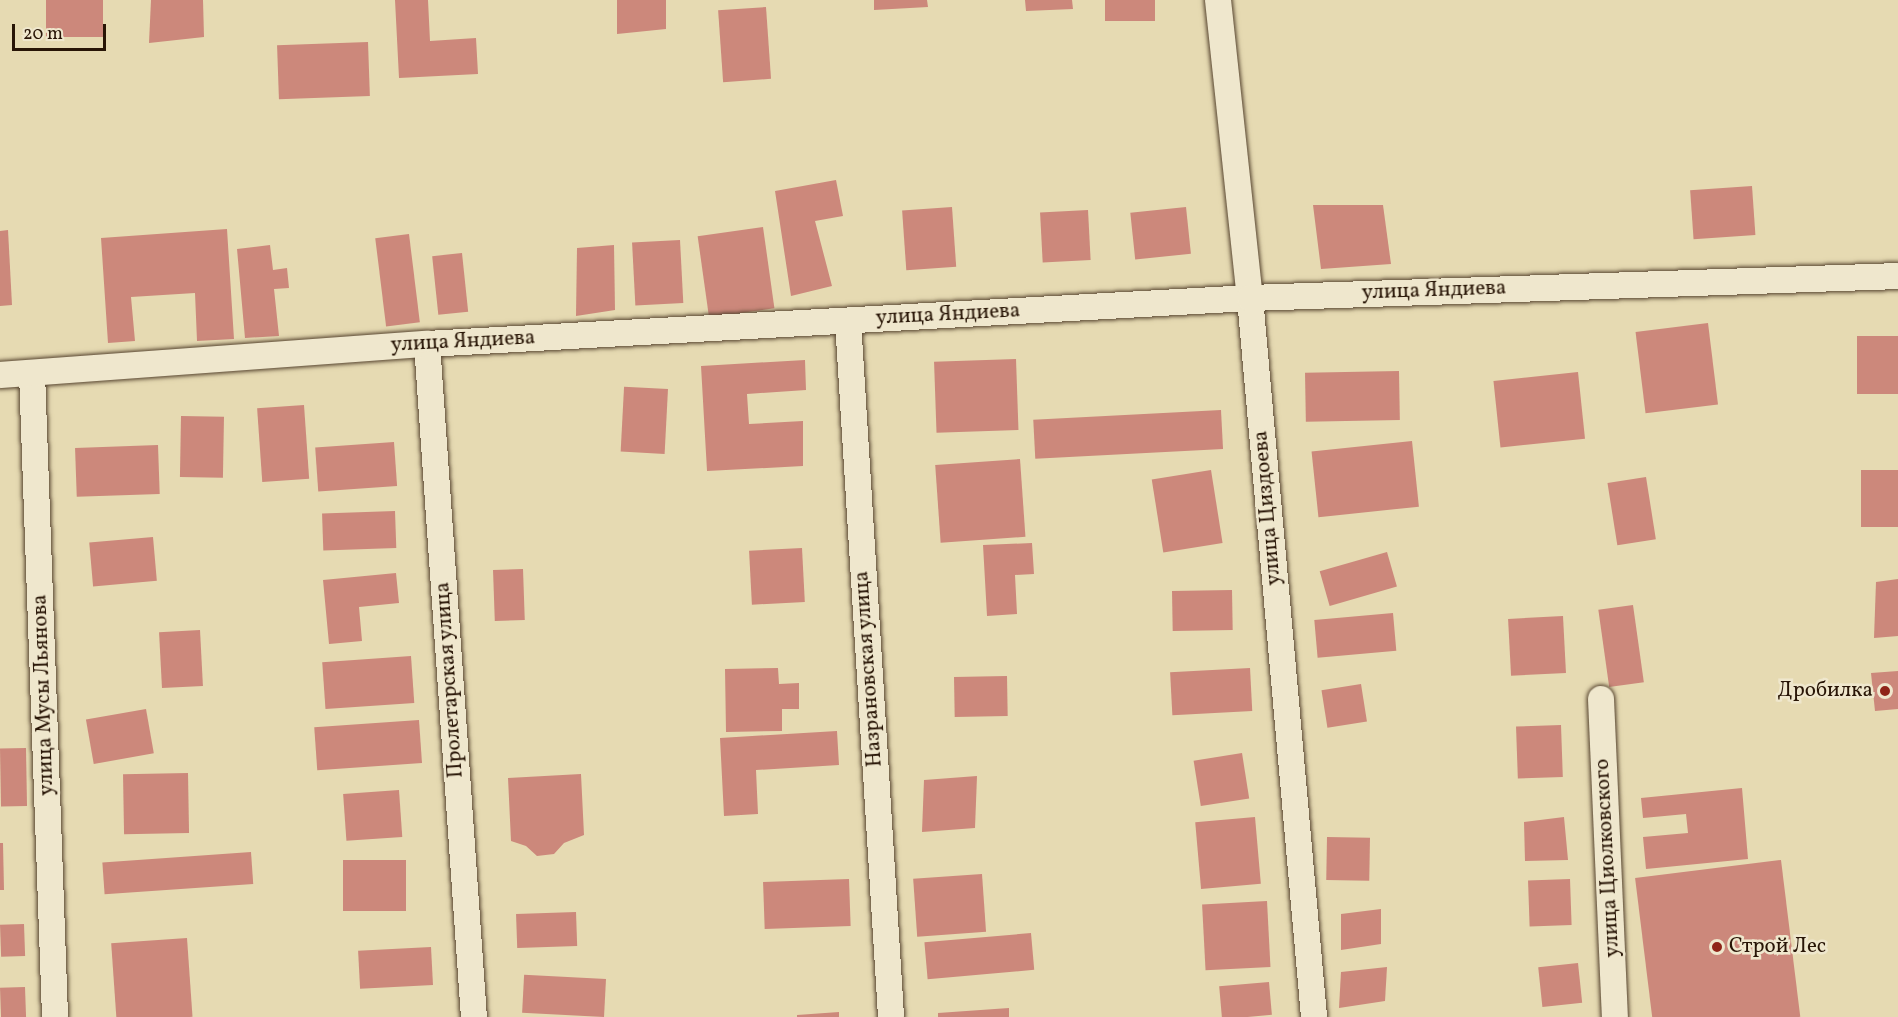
<!DOCTYPE html>
<html>
<head>
<meta charset="utf-8">
<style>
  body { margin:0 }
  #map { position:relative; width:1898px; height:1017px; overflow:hidden; background:#e6dab2; font-family:Vollkorn,serif }
  div>[style] { position:absolute }
  .building>* { inset:0; background:#cc887b; transform-origin:0 0 }
  .roads { filter:drop-shadow(0 0 2px #584631) drop-shadow(0 0 2px #584631) }
  .minor>* { height:26px; margin:-13px; padding:0 13px; transform-origin:13px; border-radius:13px; background:#efe7cd }
  .dots>* { width:16px; height:16px; translate:-50% -50%; box-sizing:border-box; border:3px solid #efe7cd; border-radius:50% }
  span { translate:-50% -50%; white-space:nowrap; text-align:center; line-height:1.15; -webkit-text-stroke:5px #efe7cd; paint-order:stroke }
  .street-label { font-size:21px; color:#281506 }
  .poi-label { font-size:21px; color:#281506 }
  .right { translate:-100% -50%; text-align:right }
  .left { translate:0 -50%; text-align:left }
  .scale { position:absolute; left:12px; top:24px; width:94px; height:27px; box-sizing:border-box; border:3px solid #281506; border-top:0; padding-left:8px; font-size:18px; line-height:21px; white-space:nowrap; color:#281506; -webkit-text-stroke:4px #efe7cd; paint-order:stroke }
</style>
</head>
<body>
<div id="map">
  <div class="building">
    <i style="left:46px;top:0;width:57px;height:37px"></i>
    <i style="clip-path:polygon(151px 0,203px 0,204px 37px,149px 43px)"></i>
    <i style="clip-path:polygon(395px 0,428px 0,430px 41px,476px 38px,478px 74px,399px 78px)"></i>
    <i style="clip-path:polygon(617px 0,666px 0,666px 29px,617px 34px)"></i>
    <i style="clip-path:polygon(874px 0,927px 0,928px 7px,874px 10px)"></i>
    <i style="clip-path:polygon(1025px 0,1072px 0,1073px 9px,1026px 11px)"></i>
    <i style="left:1105px;top:0;width:50px;height:21px"></i>
    <i style="left:766px;top:7px;width:72px;height:48px;rotate:86deg"></i>
    <i style="left:368px;top:42px;width:54px;height:91px;rotate:88deg"></i>
    <i style="clip-path:polygon(836px 180px,843px 216px,815px 221px,832px 286px,791px 296px,775px 191px)"></i>
    <i style="left:1752px;top:186px;width:49px;height:62px;rotate:86deg"></i>
    <i style="clip-path:polygon(1313px 205px,1383px 205px,1391px 264px,1321px 269px)"></i>
    <i style="left:952px;top:207px;width:60px;height:50px;rotate:86deg"></i>
    <i style="left:1186px;top:207px;width:47px;height:56px;rotate:84deg"></i>
    <i style="left:1088px;top:210px;width:50px;height:48px;rotate:87deg"></i>
    <i style="left:763px;top:227px;width:82px;height:66px;rotate:82deg"></i>
    <i style="clip-path:polygon(227px 229px,234px 339px,197px 341px,195px 293px,131px 297px,135px 341px,108px 343px,101px 238px)"></i>
    <i style="clip-path:polygon(8px 230px,12px 305px,0 306px,0 231px)"></i>
    <i style="left:409px;top:234px;width:89px;height:34px;rotate:83deg"></i>
    <i style="left:680px;top:240px;width:63px;height:48px;rotate:87deg"></i>
    <i style="clip-path:polygon(270px 245px,273px 270px,287px 268px,289px 288px,274px 289px,279px 336px,245px 338px,237px 249px)"></i>
    <i style="clip-path:polygon(614px 245px,615px 310px,576px 316px,577px 248px)"></i>
    <i style="left:462px;top:253px;width:59px;height:30px;rotate:84deg"></i>
    <i style="left:1708px;top:323px;width:82px;height:73px;rotate:83deg"></i>
    <i style="left:1898px;top:336px;width:58px;height:41px;rotate:90deg"></i>
    <i style="left:1016px;top:359px;width:71px;height:82px;rotate:88deg"></i>
    <i style="clip-path:polygon(805px 360px,806px 390px,747px 394px,749px 424px,803px 421px,803px 466px,707px 471px,701px 366px)"></i>
    <i style="left:1399px;top:371px;width:49px;height:94px;rotate:89deg"></i>
    <i style="left:1578px;top:372px;width:67px;height:85px;rotate:84deg"></i>
    <i style="left:668px;top:389px;width:65px;height:44px;rotate:93deg"></i>
    <i style="left:304px;top:405px;width:74px;height:47px;rotate:86deg"></i>
    <i style="left:1221px;top:410px;width:39px;height:188px;rotate:87deg"></i>
    <i style="left:181px;top:416px;width:43px;height:61px;rotate:1deg"></i>
    <i style="left:1412px;top:441px;width:66px;height:101px;rotate:84deg"></i>
    <i style="left:394px;top:442px;width:44px;height:79px;rotate:86deg"></i>
    <i style="left:158px;top:445px;width:49px;height:83px;rotate:88deg"></i>
    <i style="left:1020px;top:459px;width:78px;height:85px;rotate:86deg"></i>
    <i style="left:1211px;top:470px;width:74px;height:60px;rotate:81deg"></i>
    <i style="left:1898px;top:470px;width:57px;height:37px;rotate:90deg"></i>
    <i style="left:1646px;top:477px;width:63px;height:39px;rotate:81deg"></i>
    <i style="left:395px;top:511px;width:37px;height:73px;rotate:88deg"></i>
    <i style="left:153px;top:537px;width:44px;height:64px;rotate:85deg"></i>
    <i style="clip-path:polygon(1032px 543px,1034px 574px,1015px 575px,1017px 614px,987px 616px,983px 545px)"></i>
    <i style="left:802px;top:548px;width:54px;height:53px;rotate:87deg"></i>
    <i style="left:1387px;top:552px;width:36px;height:70px;rotate:74deg"></i>
    <i style="left:523px;top:569px;width:51px;height:30px;rotate:88deg"></i>
    <i style="clip-path:polygon(396px 573px,399px 603px,359px 607px,362px 641px,329px 644px,323px 580px)"></i>
    <i style="clip-path:polygon(1898px 579px,1898px 636px,1874px 638px,1876px 582px)"></i>
    <i style="left:1232px;top:590px;width:40px;height:60px;rotate:89deg"></i>
    <i style="left:1633px;top:605px;width:78px;height:35px;rotate:82deg"></i>
    <i style="left:1393px;top:613px;width:38px;height:79px;rotate:85deg"></i>
    <i style="left:1563px;top:616px;width:57px;height:55px;rotate:87deg"></i>
    <i style="left:200px;top:630px;width:56px;height:41px;rotate:87deg"></i>
    <i style="left:411px;top:656px;width:47px;height:89px;rotate:86deg"></i>
    <i style="clip-path:polygon(778px 668px,779px 684px,799px 683px,799px 709px,782px 709px,782px 731px,726px 732px,725px 669px)"></i>
    <i style="left:1250px;top:668px;width:43px;height:80px;rotate:87deg"></i>
    <i style="clip-path:polygon(1898px 671px,1898px 709px,1875px 711px,1871px 673px)"></i>
    <i style="left:1007px;top:676px;width:40px;height:53px;rotate:89deg"></i>
    <i style="left:1361px;top:684px;width:38px;height:40px;rotate:81deg"></i>
    <i style="left:146px;top:709px;width:45px;height:61px;rotate:80deg"></i>
    <i style="left:419px;top:720px;width:43px;height:105px;rotate:86deg"></i>
    <i style="left:1561px;top:725px;width:52px;height:45px;rotate:88deg"></i>
    <i style="clip-path:polygon(837px 731px,839px 765px,756px 770px,758px 814px,724px 816px,720px 738px)"></i>
    <i style="left:26px;top:748px;width:58px;height:26px;rotate:89deg"></i>
    <i style="left:1242px;top:753px;width:46px;height:49px;rotate:81deg"></i>
    <i style="left:188px;top:773px;width:60px;height:65px;rotate:89deg"></i>
    <i style="clip-path:polygon(581px 774px,584px 835px,564px 843px,554px 854px,537px 856px,526px 846px,511px 841px,508px 778px)"></i>
    <i style="clip-path:polygon(977px 776px,975px 828px,922px 832px,924px 780px)"></i>
    <i style="clip-path:polygon(1742px 788px,1748px 859px,1646px 869px,1643px 837px,1688px 833px,1686px 814px,1643px 818px,1641px 798px)"></i>
    <i style="left:399px;top:790px;width:47px;height:56px;rotate:86deg"></i>
    <i style="left:1255px;top:817px;width:67px;height:60px;rotate:85deg"></i>
    <i style="clip-path:polygon(1564px 817px,1568px 860px,1525px 861px,1524px 822px)"></i>
    <i style="left:1327px;top:837px;width:43px;height:43px;rotate:1deg"></i>
    <i style="clip-path:polygon(0 843px,3px 843px,4px 890px,0 890px)"></i>
    <i style="left:251px;top:852px;width:32px;height:149px;rotate:86deg"></i>
    <i style="left:343px;top:860px;width:63px;height:51px"></i>
    <i style="left:1781px;top:860px;width:158px;height:147px;rotate:83deg"></i>
    <i style="left:982px;top:874px;width:58px;height:69px;rotate:86deg"></i>
    <i style="left:849px;top:879px;width:47px;height:86px;rotate:88deg"></i>
    <i style="left:1570px;top:879px;width:46px;height:42px;rotate:88deg"></i>
    <i style="left:1267px;top:901px;width:66px;height:65px;rotate:87deg"></i>
    <i style="clip-path:polygon(1381px 909px,1381px 944px,1341px 950px,1341px 914px)"></i>
    <i style="left:576px;top:912px;width:34px;height:60px;rotate:88deg"></i>
    <i style="left:24px;top:924px;width:32px;height:24px;rotate:88deg"></i>
    <i style="left:1031px;top:933px;width:37px;height:107px;rotate:85deg"></i>
    <i style="left:187px;top:938px;width:79px;height:76px;rotate:86deg"></i>
    <i style="left:431px;top:947px;width:38px;height:73px;rotate:87deg"></i>
    <i style="left:1578px;top:963px;width:40px;height:40px;rotate:84deg"></i>
    <i style="clip-path:polygon(1387px 967px,1385px 1001px,1339px 1008px,1341px 972px)"></i>
    <i style="left:606px;top:979px;width:38px;height:82px;rotate:93deg"></i>
    <i style="left:1269px;top:982px;width:33px;height:50px;rotate:85deg"></i>
    <i style="left:25px;top:987px;width:30px;height:25px;rotate:88deg"></i>
    <i style="clip-path:polygon(1009px 1008px,1009px 1017px,938px 1017px,938px 1013px)"></i>
    <i style="clip-path:polygon(839px 1012px,839px 1017px,797px 1017px,797px 1015px)"></i>
  </div>
  <div class="roads">
    <div class="minor">
      <i style="left:1218px;top:0;width:300px;rotate:83.9deg"></i>
      <i style="left:1250px;top:298px;width:722px;rotate:84.91deg"></i>
      <i style="left:848px;top:321px;width:697px;rotate:86.46deg"></i>
      <i style="left:427px;top:344px;width:675px;rotate:86.01deg"></i>
      <i style="left:32px;top:373px;width:644px;rotate:87.95deg"></i>
      <i style="left:0;top:375px;width:428px;rotate:-4.2deg"></i>
      <i style="left:427px;top:344px;width:824px;rotate:-3.2deg"></i>
      <i style="left:1250px;top:298px;width:648px;rotate:-1.94deg"></i>
      <i style="left:1601px;top:699px;width:318px;rotate:87.5deg"></i>
    </div>
  </div>
  <div class="dots">
    <i style="left:1885px;top:691px;background:#8f2418"></i>
    <i style="left:1717px;top:947px;background:#8f2418"></i>
  </div>
  <div class="street-label">
    <span style="left:1434px;top:291px;rotate:-2deg">улица Яндиева</span>
    <span style="left:948px;top:315px;rotate:-3deg">улица Яндиева</span>
    <span style="left:463px;top:342px;rotate:-3deg">улица Яндиева</span>
    <span style="left:1268px;top:508px;rotate:-95deg">улица Циздоева</span>
    <span style="left:869px;top:669px;rotate:-94deg">Назрановская улица</span>
    <span style="left:450px;top:680px;rotate:-94deg">Пролетарская улица</span>
    <span style="left:44px;top:695px;rotate:-92deg">улица Мусы Льянова</span>
    <span style="left:1608px;top:858px;rotate:-93deg">улица Циолковского</span>
  </div>
  <div class="poi-label">
    <span class="right" style="left:1873px;top:691px">Дробилка</span>
    <span class="left" style="left:1729px;top:947px">Строй Лес</span>
  </div>
  <div class="scale">20 m</div>
</div>
</body>
</html>
